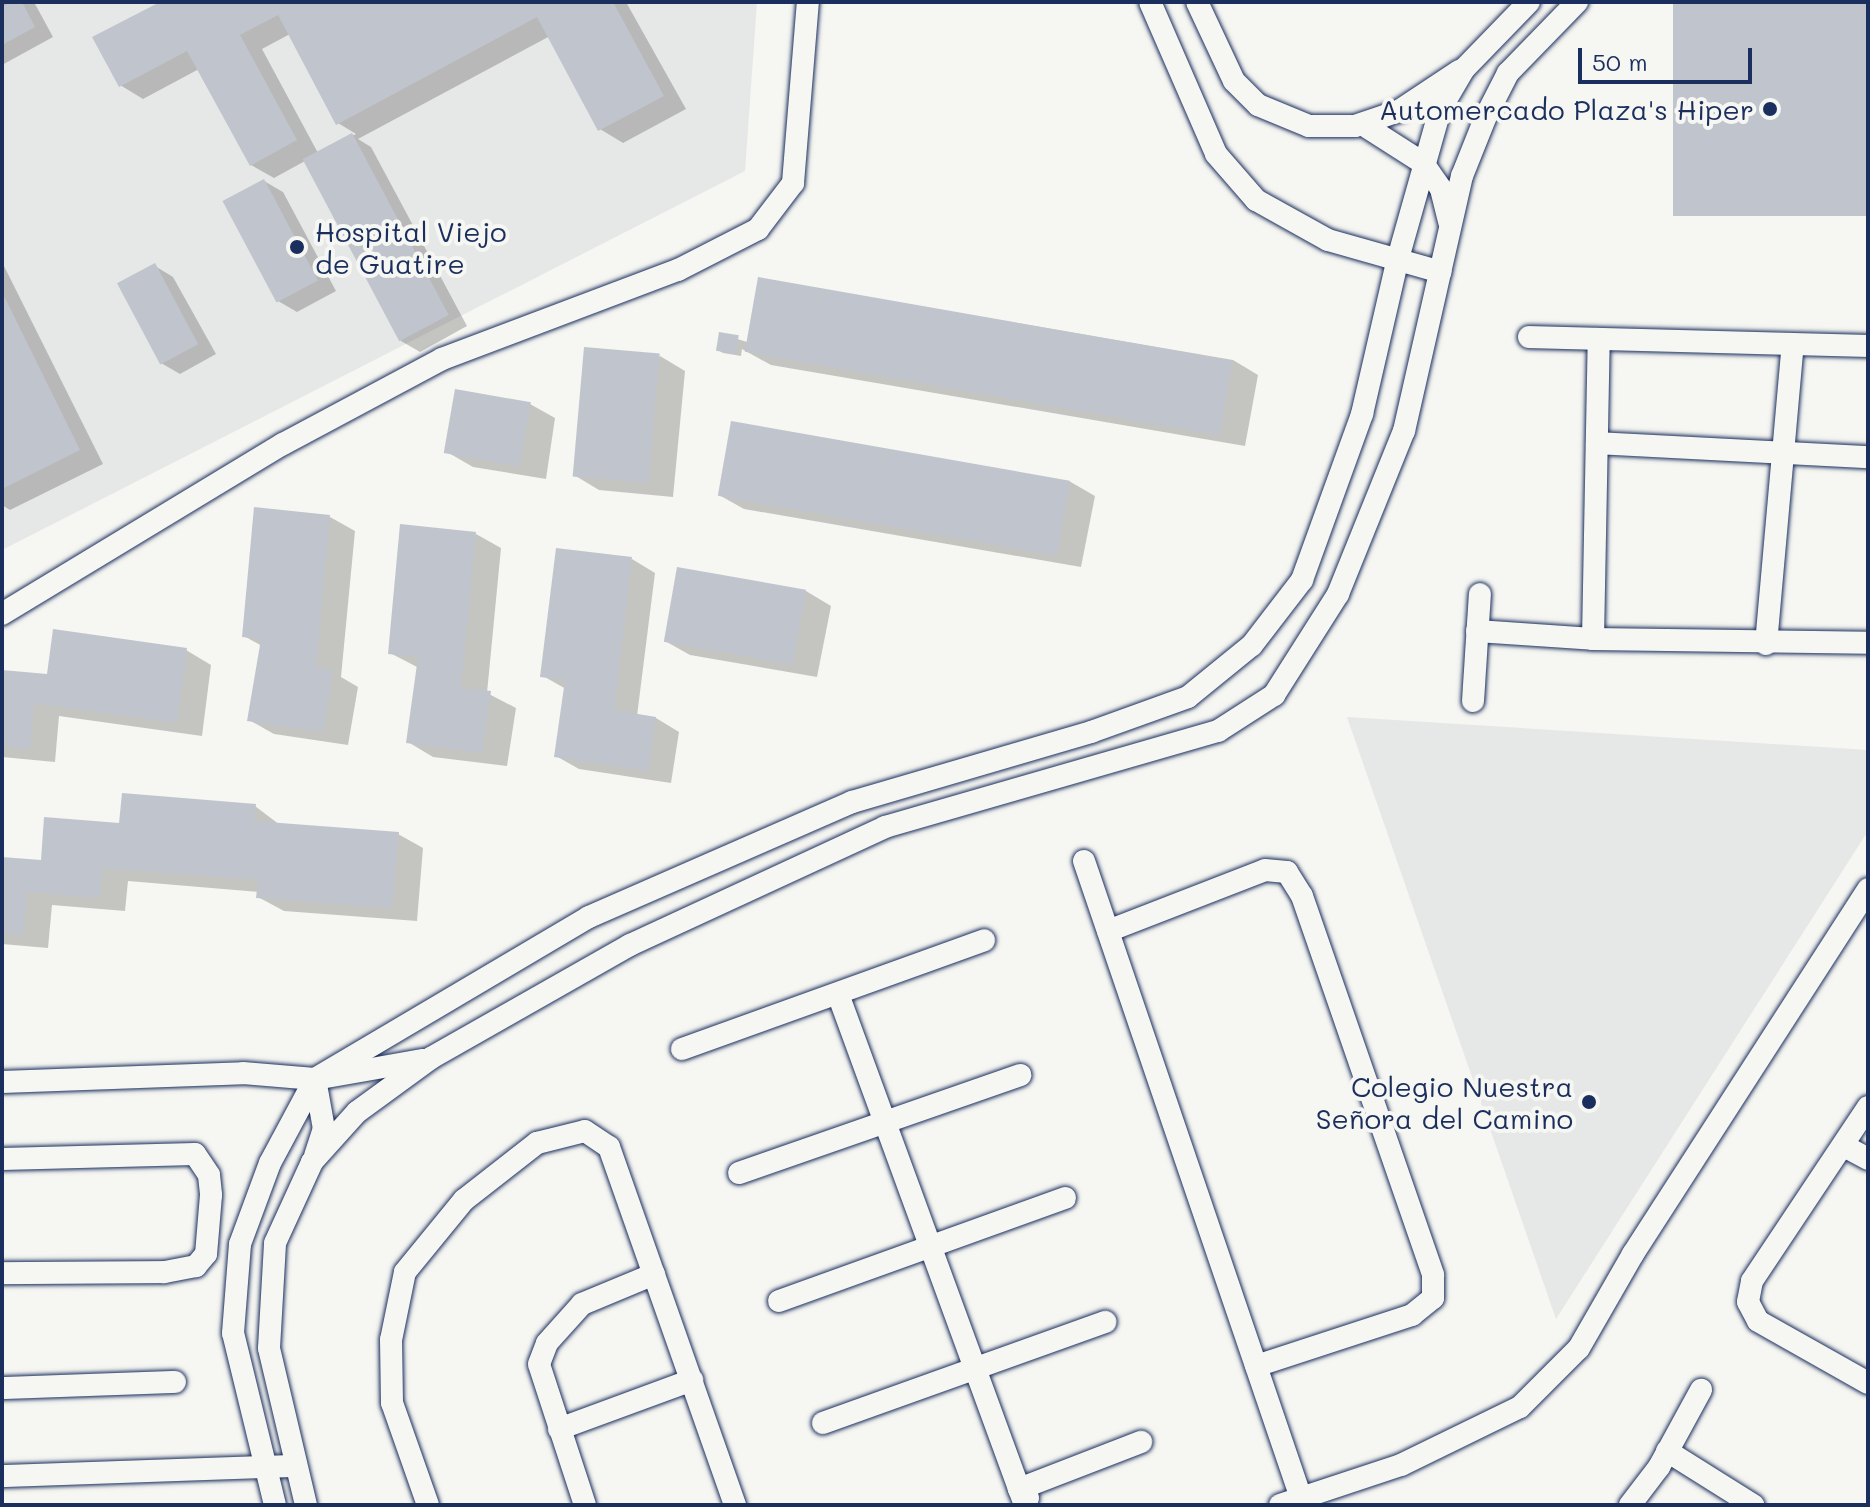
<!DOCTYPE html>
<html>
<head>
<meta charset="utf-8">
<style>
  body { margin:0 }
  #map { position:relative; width:1870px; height:1507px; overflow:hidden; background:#f6f6f2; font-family:Mali,sans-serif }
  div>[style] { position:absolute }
  .built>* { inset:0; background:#e6e7e7 }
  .shadow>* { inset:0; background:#0003; transform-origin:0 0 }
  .building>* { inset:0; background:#c0c4cd; transform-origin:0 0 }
  .roads { filter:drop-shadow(0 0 2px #1b2f5e) drop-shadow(0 0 2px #1b2f5e) }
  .street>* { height:22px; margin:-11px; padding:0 11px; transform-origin:11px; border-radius:11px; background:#f6f6f2 }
  .dots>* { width:22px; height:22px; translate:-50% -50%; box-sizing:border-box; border:4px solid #f6f6f2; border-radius:50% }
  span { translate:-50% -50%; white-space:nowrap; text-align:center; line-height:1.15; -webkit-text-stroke:8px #f6f6f2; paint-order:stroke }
  .poi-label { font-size:28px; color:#1b2f5e }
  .right { translate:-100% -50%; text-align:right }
  .left { translate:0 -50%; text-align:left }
  .frame { position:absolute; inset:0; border:4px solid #1b2f5e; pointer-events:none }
  .scale { position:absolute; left:1578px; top:48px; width:174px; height:36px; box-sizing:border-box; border:4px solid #1b2f5e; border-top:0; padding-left:10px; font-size:24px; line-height:28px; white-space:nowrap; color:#1b2f5e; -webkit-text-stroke:6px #f6f6f2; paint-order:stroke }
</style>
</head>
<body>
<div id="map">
  <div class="built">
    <i style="clip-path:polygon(2px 2px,757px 2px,745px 171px,2px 550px)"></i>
    <i style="clip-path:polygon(1347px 717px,1868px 750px,1868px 831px,1556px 1319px)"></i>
  </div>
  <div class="shadow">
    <i style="clip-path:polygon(2px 2px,34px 2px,53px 37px,2px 65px)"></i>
    <i style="clip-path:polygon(evenodd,164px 2px,626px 2px,686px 109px,623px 143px,600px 129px,550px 36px,358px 139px,371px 147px,467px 326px,420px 352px,401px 341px,305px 161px,274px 178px,251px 165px,199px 69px,143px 99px,120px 85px,164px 2px,290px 34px,338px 123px,356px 134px,318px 153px,262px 49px,290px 34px)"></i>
    <i style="left:1675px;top:2px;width:193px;height:212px"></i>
    <i style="clip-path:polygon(264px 181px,283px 192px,336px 291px,297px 312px,278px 301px)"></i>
    <i style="clip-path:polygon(2px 262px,103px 464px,10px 510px,2px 505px)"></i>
    <i style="clip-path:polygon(155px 266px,173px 277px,216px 354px,180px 374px,161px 363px)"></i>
    <i style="clip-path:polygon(760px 279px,1233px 360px,1258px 375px,1245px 446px,771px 365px,742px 349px,741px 356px,723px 353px,718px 350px,721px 334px,747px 342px)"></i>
    <i style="clip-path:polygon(660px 356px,685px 371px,673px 497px,599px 490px,574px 475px)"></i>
    <i style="clip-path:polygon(530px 404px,555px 418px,546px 479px,473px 467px,447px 452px)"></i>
    <i style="clip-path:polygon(1069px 481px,1095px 496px,1081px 567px,744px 509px,719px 495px)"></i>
    <i style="clip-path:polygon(330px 517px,355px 531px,341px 677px,358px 687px,348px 745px,274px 734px,249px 720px,262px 646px,244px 636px)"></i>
    <i style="clip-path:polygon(476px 534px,501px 548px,487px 693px,516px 708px,507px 766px,433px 757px,408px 742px,419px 668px,390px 653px)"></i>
    <i style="clip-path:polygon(632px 559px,655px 573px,637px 716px,656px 718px,679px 732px,671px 783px,579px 769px,556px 756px,566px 689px,543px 676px)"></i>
    <i style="clip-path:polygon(806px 591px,831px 606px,817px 677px,690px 655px,665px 641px)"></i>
    <i style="clip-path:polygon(186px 650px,211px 665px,202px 736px,59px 716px,55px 762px,2px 757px,2px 672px,49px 676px)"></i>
    <i style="clip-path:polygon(255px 806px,280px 825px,398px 834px,423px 848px,417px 921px,284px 911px,258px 897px,259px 892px,128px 881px,125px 911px,52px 905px,48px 948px,2px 944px,2px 859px,42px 862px,121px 825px)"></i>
  </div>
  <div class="building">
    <i style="clip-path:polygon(11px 2px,22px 2px,35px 27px,2px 45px,2px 7px)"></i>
    <i style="clip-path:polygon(160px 2px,613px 2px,664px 96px,598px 131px,537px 17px,336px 125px,278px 15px,240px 35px,297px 140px,250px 166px,187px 51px,119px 87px,92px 37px)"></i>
    <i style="left:1673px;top:2px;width:195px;height:214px"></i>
    <i style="left:352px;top:133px;width:206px;height:56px;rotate:62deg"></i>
    <i style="left:264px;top:179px;width:115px;height:47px;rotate:62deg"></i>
    <i style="left:155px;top:263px;width:92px;height:43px;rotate:62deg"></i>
    <i style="left:758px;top:277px;width:482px;height:76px;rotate:10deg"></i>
    <i style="clip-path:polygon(2px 292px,80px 450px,2px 489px)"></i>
    <i style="left:719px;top:332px;width:20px;height:19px;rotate:9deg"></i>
    <i style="left:584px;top:347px;width:76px;height:130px;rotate:5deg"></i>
    <i style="left:455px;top:389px;width:77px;height:65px;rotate:10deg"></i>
    <i style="left:731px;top:421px;width:344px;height:76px;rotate:10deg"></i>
    <i style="clip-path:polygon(254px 507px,330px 515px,316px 668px,333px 670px,323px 732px,247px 721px,261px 639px,242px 637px)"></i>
    <i style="clip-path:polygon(400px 524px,476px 532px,461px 688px,491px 691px,482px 753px,406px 743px,418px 657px,388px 654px)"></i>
    <i style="clip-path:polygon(556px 548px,632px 557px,614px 710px,656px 717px,648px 771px,554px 757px,565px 680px,540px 677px)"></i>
    <i style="left:677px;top:567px;width:131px;height:76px;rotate:10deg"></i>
    <i style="clip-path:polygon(53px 629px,187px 648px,177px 723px,34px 703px,30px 749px,2px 746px,2px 670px,47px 674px)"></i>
    <i style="clip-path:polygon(122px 793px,256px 804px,254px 821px,399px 832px,392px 908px,256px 898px,258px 880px,103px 868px,100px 898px,27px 892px,23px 935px,2px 933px,2px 857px,41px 860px,44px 817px,119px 823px)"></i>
  </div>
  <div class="roads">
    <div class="street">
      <i style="left:1150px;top:2px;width:166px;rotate:66.5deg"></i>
      <i style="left:1216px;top:154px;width:61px;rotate:49deg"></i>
      <i style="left:1256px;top:200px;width:82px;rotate:29.1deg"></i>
      <i style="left:1328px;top:240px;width:117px;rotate:15.8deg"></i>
      <i style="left:1197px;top:2px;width:87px;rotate:64.9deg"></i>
      <i style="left:1234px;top:81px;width:34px;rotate:45deg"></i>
      <i style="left:1258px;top:105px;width:55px;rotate:22.4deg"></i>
      <i style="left:1309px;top:126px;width:46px"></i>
      <i style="left:1355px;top:126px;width:46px;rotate:-18.8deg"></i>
      <i style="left:1399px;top:111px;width:72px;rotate:-33.7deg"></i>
      <i style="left:1362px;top:124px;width:72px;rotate:32.6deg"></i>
      <i style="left:1423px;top:163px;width:32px;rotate:55deg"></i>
      <i style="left:1441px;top:189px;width:34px;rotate:76deg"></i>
      <i style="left:1529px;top:337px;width:339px;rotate:1.5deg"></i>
      <i style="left:1597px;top:443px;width:271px;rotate:3deg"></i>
      <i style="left:2px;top:614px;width:328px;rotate:-31.2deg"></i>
      <i style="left:283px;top:444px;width:180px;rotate:-28.1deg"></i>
      <i style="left:442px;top:359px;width:252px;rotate:-20.7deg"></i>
      <i style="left:678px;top:270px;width:90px;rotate:-27.1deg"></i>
      <i style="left:758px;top:229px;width:58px;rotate:-52.7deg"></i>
      <i style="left:793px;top:183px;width:182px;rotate:-85.3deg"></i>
      <i style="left:1477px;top:631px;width:116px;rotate:3.9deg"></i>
      <i style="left:1593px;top:639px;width:275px;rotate:0.8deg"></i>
      <i style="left:1593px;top:639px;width:300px;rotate:-88.9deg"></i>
      <i style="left:1766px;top:644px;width:301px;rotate:-84.9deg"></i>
      <i style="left:1473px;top:701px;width:107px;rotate:-86.3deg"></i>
      <i style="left:1084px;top:861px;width:673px;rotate:71.19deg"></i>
      <i style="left:1108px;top:931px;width:168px;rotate:-21.2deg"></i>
      <i style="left:1265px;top:870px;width:22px;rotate:5deg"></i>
      <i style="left:1287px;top:872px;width:28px;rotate:58deg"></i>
      <i style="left:1302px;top:896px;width:401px;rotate:70.9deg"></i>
      <i style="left:1433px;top:1275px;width:23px;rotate:90deg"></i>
      <i style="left:1433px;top:1298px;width:27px;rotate:141deg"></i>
      <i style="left:1412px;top:1315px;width:164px;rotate:161.9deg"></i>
      <i style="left:838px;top:994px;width:544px;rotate:69.9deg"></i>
      <i style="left:682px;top:1049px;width:321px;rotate:-19.8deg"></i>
      <i style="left:2px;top:1082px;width:241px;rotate:-2.1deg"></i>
      <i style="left:243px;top:1073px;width:72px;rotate:4.8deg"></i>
      <i style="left:315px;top:1079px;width:110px;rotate:-10deg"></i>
      <i style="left:1868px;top:1107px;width:209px;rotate:123.7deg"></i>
      <i style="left:1752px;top:1281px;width:21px;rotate:101deg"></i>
      <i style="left:1748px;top:1302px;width:21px;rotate:62deg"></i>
      <i style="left:1758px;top:1321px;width:126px;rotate:29.4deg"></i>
      <i style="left:1844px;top:1146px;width:27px;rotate:28deg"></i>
      <i style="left:315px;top:1156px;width:28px;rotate:-72deg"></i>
      <i style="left:324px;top:1129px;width:51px;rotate:-100.2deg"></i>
      <i style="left:2px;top:1159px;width:193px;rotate:-1.5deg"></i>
      <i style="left:195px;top:1154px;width:25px;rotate:56deg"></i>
      <i style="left:209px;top:1175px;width:20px;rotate:84deg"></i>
      <i style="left:211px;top:1195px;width:59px;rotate:94.8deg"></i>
      <i style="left:206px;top:1254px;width:16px;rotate:130deg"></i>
      <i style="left:196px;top:1266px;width:33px;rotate:169deg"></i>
      <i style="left:164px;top:1272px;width:162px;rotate:179.6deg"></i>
      <i style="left:739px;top:1173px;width:298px;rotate:-19.2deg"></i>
      <i style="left:779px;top:1301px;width:304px;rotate:-19.8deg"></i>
      <i style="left:2px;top:1388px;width:173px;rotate:-2deg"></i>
      <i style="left:823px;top:1423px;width:300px;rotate:-19.7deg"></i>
      <i style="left:559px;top:1429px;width:142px;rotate:-20.2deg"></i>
      <i style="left:1667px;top:1451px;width:102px;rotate:32.1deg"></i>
      <i style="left:2px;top:1476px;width:293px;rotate:-2deg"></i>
      <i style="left:1028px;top:1498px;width:13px;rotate:-135deg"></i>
      <i style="left:1019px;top:1489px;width:131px;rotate:-21.1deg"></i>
      <i style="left:275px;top:1505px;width:177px;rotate:-103.7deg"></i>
      <i style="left:233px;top:1333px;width:89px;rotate:-85.5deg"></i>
      <i style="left:240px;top:1244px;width:86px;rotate:-69.7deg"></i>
      <i style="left:270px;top:1163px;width:95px;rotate:-61.8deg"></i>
      <i style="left:315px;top:1079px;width:318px;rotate:-30.6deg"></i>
      <i style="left:589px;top:917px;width:287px;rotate:-23.6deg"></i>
      <i style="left:852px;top:802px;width:249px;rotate:-16.3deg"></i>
      <i style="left:1091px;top:732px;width:103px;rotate:-19.8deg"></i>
      <i style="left:1188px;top:697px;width:82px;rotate:-39.1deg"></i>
      <i style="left:1252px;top:645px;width:82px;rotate:-52.4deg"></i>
      <i style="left:1302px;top:580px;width:177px;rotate:-70.1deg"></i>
      <i style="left:1362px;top:414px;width:156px;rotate:-77deg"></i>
      <i style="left:1397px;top:262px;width:158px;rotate:-74.2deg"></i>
      <i style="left:1440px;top:110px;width:48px;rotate:-59.7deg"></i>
      <i style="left:1464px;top:69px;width:93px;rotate:-45.9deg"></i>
      <i style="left:306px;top:1505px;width:161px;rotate:-103.3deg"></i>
      <i style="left:269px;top:1348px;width:105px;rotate:-86.7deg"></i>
      <i style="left:275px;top:1243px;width:89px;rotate:-65.4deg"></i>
      <i style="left:312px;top:1162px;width:67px;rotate:-48deg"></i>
      <i style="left:357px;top:1112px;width:92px;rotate:-36.1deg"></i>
      <i style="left:431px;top:1058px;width:229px;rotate:-29.6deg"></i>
      <i style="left:630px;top:945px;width:281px;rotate:-24.8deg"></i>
      <i style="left:885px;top:827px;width:347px;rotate:-16.1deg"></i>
      <i style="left:1218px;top:731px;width:67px;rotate:-32.7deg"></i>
      <i style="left:1274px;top:695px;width:120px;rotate:-57.6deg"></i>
      <i style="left:1338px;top:594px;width:176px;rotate:-68deg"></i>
      <i style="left:1404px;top:431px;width:262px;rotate:-77.2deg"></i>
      <i style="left:1462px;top:176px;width:65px;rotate:-68.2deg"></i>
      <i style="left:1486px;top:116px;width:48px;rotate:-62.9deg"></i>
      <i style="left:1508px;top:73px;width:99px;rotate:-45.8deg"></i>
      <i style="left:428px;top:1505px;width:108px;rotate:-109.4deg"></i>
      <i style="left:392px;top:1403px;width:63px;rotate:-90.9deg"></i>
      <i style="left:391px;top:1340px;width:69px;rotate:-78.4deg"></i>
      <i style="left:405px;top:1272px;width:93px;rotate:-50.7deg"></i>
      <i style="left:464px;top:1200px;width:93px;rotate:-38deg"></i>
      <i style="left:537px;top:1143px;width:49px;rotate:-14deg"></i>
      <i style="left:585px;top:1131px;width:29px;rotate:34deg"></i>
      <i style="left:609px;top:1147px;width:380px;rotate:70.6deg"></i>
      <i style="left:585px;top:1505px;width:148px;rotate:-108.1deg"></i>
      <i style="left:539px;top:1364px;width:22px;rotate:-69deg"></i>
      <i style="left:547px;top:1343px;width:52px;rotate:-48.1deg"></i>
      <i style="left:582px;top:1304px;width:78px;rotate:-22.6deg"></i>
      <i style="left:1280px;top:1505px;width:127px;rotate:-18.3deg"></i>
      <i style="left:1401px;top:1465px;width:132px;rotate:-26deg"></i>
      <i style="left:1520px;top:1407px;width:83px;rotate:-45deg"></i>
      <i style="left:1579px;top:1348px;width:108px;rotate:-60.1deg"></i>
      <i style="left:1633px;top:1254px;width:434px;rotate:-57.2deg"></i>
      <i style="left:1630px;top:1505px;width:48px;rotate:-52.7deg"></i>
      <i style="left:1659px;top:1467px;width:88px;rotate:-61.4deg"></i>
    </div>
  </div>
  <div class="dots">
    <i style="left:1770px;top:109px;background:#1b2f5e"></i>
    <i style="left:297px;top:247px;background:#1b2f5e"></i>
    <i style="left:1589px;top:1102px;background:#1b2f5e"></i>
  </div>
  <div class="poi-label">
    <span class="right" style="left:1754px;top:109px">Automercado Plaza's Hiper</span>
    <span class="left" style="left:315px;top:247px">Hospital Viejo<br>de Guatire</span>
    <span class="right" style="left:1573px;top:1102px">Colegio Nuestra<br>Señora del Camino</span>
  </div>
  <div class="frame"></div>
  <div class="scale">50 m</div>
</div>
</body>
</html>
